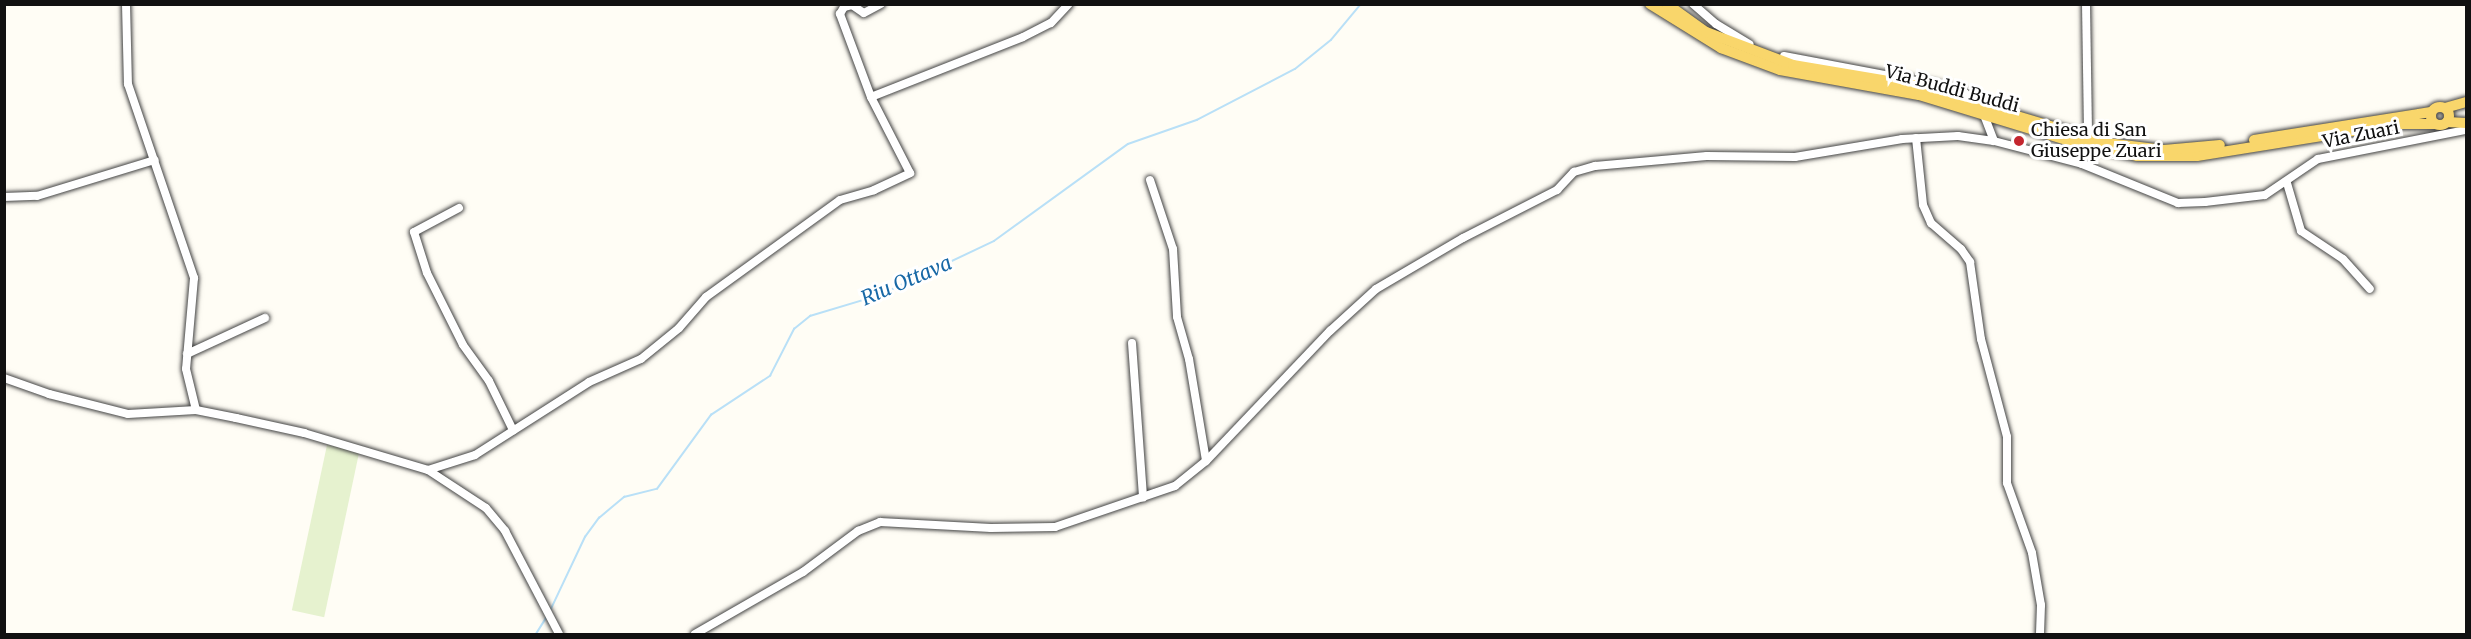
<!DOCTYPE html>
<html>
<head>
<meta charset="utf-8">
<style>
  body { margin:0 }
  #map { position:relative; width:2471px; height:639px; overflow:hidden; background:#fffdf5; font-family:Merriweather,serif }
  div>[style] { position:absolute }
  .pitch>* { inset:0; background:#e6f2cf; transform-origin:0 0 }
  .stream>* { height:1.5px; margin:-0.75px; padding:0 0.75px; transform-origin:0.75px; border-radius:0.75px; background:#b9e0f7 }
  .roads { filter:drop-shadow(0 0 2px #444) drop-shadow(0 0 2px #444) }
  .minor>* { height:8px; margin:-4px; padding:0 4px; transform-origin:4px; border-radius:4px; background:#fff }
  .major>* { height:10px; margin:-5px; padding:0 5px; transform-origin:5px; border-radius:5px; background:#f9d66b }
  .major>.ring { margin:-5px; padding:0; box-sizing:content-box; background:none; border:10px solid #f9d66b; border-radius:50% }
  .dots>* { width:16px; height:16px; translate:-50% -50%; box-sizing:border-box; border:3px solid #fff; border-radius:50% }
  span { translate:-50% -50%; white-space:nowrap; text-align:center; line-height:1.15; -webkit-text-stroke:6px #fff; paint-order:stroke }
  .street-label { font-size:18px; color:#111 }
  .poi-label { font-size:18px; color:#111 }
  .left { translate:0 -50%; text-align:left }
  .water-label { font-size:20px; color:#1768a6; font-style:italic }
  .frame { position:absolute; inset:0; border:6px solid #111; pointer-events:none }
</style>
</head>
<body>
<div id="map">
  <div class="pitch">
    <i style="left:327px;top:445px;width:33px;height:169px;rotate:12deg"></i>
  </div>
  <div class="stream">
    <i style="left:550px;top:611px;width:82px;rotate:-64.7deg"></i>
    <i style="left:585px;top:537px;width:24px;rotate:-54deg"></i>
    <i style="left:599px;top:518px;width:33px;rotate:-40deg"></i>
    <i style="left:624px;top:497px;width:34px;rotate:-14deg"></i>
    <i style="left:657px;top:489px;width:92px;rotate:-53.9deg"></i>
    <i style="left:711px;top:415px;width:71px;rotate:-33.5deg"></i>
    <i style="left:770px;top:376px;width:53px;rotate:-62.9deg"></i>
    <i style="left:794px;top:329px;width:21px;rotate:-39deg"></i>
    <i style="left:810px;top:316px;width:73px;rotate:-16.7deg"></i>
    <i style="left:880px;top:295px;width:126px;rotate:-25.3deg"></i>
    <i style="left:994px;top:241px;width:165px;rotate:-35.9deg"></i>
    <i style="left:1128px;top:144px;width:73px;rotate:-19.2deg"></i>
    <i style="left:1197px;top:120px;width:110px;rotate:-27.5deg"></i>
    <i style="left:1295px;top:69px;width:46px;rotate:-38.9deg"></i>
    <i style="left:1331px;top:40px;width:47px;rotate:-50.2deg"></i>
    <i style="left:536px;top:634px;width:19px;rotate:-58deg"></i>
  </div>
  <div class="roads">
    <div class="minor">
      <i style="left:126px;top:4px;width:80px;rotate:88.6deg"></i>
      <i style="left:128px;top:84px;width:205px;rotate:71.2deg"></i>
      <i style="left:194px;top:278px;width:91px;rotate:95deg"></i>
      <i style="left:186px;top:369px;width:42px;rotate:76.3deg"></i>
      <i style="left:1693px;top:4px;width:30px;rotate:41deg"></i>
      <i style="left:1716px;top:24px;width:39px;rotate:31deg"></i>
      <i style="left:2086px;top:4px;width:134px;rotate:89.1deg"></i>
      <i style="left:1784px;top:56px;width:156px;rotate:10.7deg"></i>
      <i style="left:1937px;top:85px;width:29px;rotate:16deg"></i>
      <i style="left:1965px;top:93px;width:11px;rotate:49deg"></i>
      <i style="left:871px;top:97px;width:163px;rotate:-21.5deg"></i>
      <i style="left:1023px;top:37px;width:31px;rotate:-27deg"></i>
      <i style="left:1051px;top:23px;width:26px;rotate:-47deg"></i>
      <i style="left:1916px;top:138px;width:67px;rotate:84deg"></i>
      <i style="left:1923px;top:205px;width:20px;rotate:66deg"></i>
      <i style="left:1931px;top:223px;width:40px;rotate:41deg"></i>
      <i style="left:1961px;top:249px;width:16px;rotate:55deg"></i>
      <i style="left:1970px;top:262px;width:78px;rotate:81.9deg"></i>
      <i style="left:1981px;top:339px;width:101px;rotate:75.1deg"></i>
      <i style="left:2007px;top:437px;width:46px;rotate:90deg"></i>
      <i style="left:2007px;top:483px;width:74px;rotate:70.3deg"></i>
      <i style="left:2032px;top:553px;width:53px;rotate:80.2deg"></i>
      <i style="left:2041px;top:605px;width:29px;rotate:92deg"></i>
      <i style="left:1994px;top:141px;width:91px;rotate:14.6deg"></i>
      <i style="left:2082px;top:164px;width:104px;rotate:22.1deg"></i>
      <i style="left:2178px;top:203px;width:27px;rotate:-2deg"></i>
      <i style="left:2205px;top:202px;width:60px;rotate:-6.7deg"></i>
      <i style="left:2265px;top:195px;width:64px;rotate:-34.2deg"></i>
      <i style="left:2318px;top:159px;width:151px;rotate:-11.1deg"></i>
      <i style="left:2082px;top:164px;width:20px;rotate:-75deg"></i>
      <i style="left:1150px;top:180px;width:73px;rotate:71.6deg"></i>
      <i style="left:1173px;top:249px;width:68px;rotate:86.6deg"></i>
      <i style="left:1177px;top:317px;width:44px;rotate:74.1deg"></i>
      <i style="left:1189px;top:359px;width:103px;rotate:80.5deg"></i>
      <i style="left:2287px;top:183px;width:50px;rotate:73.7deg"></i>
      <i style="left:2301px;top:231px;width:50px;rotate:33.7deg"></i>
      <i style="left:2343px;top:259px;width:40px;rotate:48deg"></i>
      <i style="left:4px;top:197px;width:33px;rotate:-2deg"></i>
      <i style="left:37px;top:196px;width:123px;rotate:-17deg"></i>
      <i style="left:459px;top:208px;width:51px;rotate:151.9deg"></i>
      <i style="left:414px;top:232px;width:43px;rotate:72.4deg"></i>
      <i style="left:427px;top:273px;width:80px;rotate:63.4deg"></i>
      <i style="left:463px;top:345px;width:44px;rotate:54.2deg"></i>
      <i style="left:489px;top:381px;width:55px;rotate:63.9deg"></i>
      <i style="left:1132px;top:343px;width:155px;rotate:85.9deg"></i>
      <i style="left:187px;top:354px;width:86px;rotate:-24.8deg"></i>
      <i style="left:4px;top:378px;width:48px;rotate:19.6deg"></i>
      <i style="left:49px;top:394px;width:81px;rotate:14.2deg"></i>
      <i style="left:128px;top:414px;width:68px;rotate:-3.4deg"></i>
      <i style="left:196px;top:410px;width:41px;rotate:11.3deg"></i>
      <i style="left:236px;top:418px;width:70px;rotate:12.4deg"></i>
      <i style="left:304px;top:433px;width:129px;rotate:16.6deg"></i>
      <i style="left:428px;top:470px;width:69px;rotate:33.2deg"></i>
      <i style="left:486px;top:508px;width:30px;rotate:50deg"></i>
      <i style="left:505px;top:531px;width:116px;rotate:62.3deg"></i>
      <i style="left:428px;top:470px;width:49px;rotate:-17.7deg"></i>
      <i style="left:475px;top:455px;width:135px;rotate:-32.6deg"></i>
      <i style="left:589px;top:382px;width:57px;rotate:-23.9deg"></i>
      <i style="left:641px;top:359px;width:49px;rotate:-39.2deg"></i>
      <i style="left:679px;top:328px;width:41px;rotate:-48.9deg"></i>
      <i style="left:706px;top:297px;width:165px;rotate:-35.9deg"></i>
      <i style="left:840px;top:200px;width:35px;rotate:-16deg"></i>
      <i style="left:874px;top:190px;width:40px;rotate:-25deg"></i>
      <i style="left:910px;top:173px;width:85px;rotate:-117.2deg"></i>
      <i style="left:871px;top:97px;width:89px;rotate:-110.5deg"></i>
      <i style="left:840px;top:14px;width:8px;rotate:-60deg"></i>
      <i style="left:844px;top:7px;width:8px;rotate:-14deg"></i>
      <i style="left:852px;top:5px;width:14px;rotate:34deg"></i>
      <i style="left:864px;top:13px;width:19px;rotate:-28deg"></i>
      <i style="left:695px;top:634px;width:125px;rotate:-29.9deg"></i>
      <i style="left:803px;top:572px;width:69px;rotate:-36.7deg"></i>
      <i style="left:858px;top:531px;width:24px;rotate:-22deg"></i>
      <i style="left:880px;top:522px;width:111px;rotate:3.1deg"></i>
      <i style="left:991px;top:528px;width:64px;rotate:-0.9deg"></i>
      <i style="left:1055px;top:527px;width:127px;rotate:-18.9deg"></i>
      <i style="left:1175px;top:486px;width:40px;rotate:-39deg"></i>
      <i style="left:1206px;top:461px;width:180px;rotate:-46.4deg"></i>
      <i style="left:1330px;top:331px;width:62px;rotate:-42.4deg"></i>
      <i style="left:1376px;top:289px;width:101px;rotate:-30.4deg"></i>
      <i style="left:1463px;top:238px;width:106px;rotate:-27.1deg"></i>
      <i style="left:1557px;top:190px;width:25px;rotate:-47deg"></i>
      <i style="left:1574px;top:172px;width:22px;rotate:-16deg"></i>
      <i style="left:1595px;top:166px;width:112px;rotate:-5.1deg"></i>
      <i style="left:1707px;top:156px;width:88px;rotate:0.7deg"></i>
      <i style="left:1795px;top:157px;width:109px;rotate:-9.5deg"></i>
      <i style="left:1902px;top:139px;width:56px;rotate:-3.1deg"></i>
      <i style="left:1958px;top:136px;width:36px;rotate:8deg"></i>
      <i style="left:1994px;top:141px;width:30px;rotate:-111deg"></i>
    </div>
    <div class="major">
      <i style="left:1650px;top:4px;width:84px;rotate:31.8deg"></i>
      <i style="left:1721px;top:48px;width:63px;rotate:20.4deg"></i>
      <i style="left:1780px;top:70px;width:141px;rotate:10.2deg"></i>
      <i style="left:1919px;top:95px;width:167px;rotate:17deg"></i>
      <i style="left:2079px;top:144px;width:59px;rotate:11.7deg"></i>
      <i style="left:2137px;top:156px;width:60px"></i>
      <i style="left:2197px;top:156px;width:202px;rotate:-9.1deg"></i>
      <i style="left:2396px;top:124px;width:39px"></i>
      <i style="left:1667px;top:4px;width:48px;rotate:35.7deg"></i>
      <i style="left:1706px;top:32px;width:93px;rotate:20.8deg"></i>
      <i style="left:1793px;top:65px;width:122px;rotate:9.5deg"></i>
      <i style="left:1913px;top:85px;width:202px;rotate:16.6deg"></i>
      <i style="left:2107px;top:143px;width:57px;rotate:7deg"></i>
      <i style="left:2164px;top:150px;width:56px;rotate:-5.1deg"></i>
      <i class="ring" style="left:2431px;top:107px;width:8px;height:8px"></i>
      <i style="left:2445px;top:108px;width:22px;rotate:-16deg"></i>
      <i style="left:2447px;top:122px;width:19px;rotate:3deg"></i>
      <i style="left:2254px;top:140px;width:179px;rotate:-9deg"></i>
    </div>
  </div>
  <div class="dots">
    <i style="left:2019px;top:141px;background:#c4262e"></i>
  </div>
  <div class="street-label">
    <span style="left:1952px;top:89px;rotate:15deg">Via Buddi Buddi</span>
    <span style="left:2361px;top:135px;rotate:-11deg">Via Zuari</span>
  </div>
  <div class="poi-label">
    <span class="left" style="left:2031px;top:141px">Chiesa di San<br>Giuseppe Zuari</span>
  </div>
  <div class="water-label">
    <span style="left:906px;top:280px;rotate:-23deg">Riu Ottava</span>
  </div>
  <div class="frame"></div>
</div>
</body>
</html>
